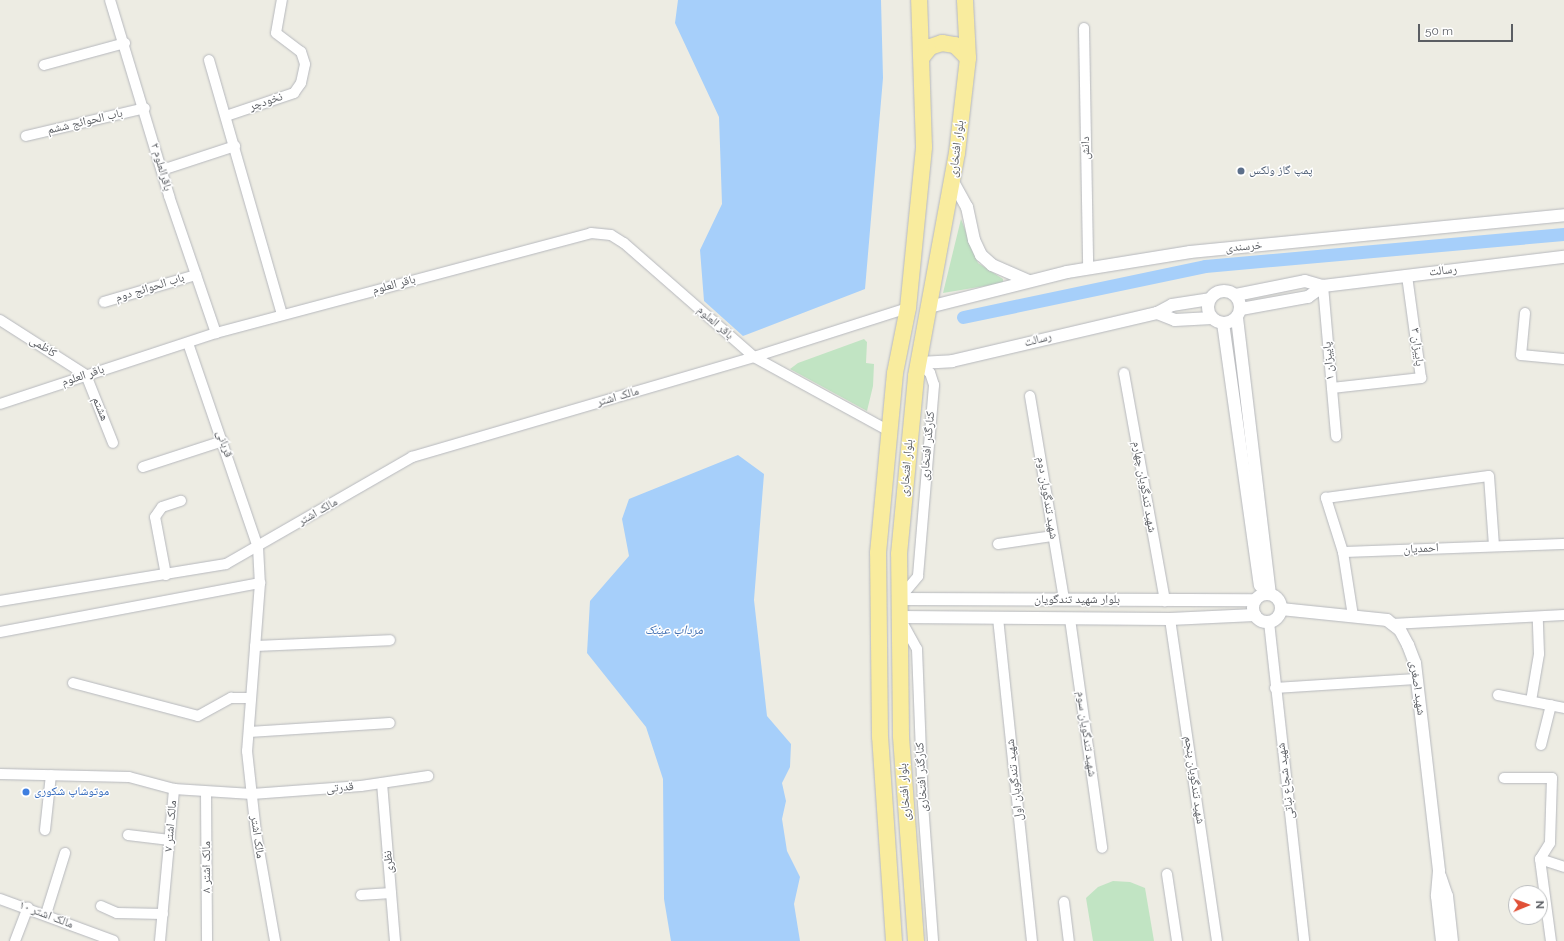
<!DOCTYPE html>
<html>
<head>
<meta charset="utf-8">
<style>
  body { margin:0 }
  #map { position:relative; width:1564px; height:941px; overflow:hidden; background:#edece3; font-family:Raleway,"Noto Naskh Arabic",sans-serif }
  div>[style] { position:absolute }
  .green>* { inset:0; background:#c1e4c3 }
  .water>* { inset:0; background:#a6cffa }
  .canal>* { height:13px; margin:-6.5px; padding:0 6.5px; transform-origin:6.5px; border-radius:6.5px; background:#a6cffa }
  .roads { filter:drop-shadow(0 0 1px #b6b8bd) drop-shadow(0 0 1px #b6b8bd) }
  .minor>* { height:10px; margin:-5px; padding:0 5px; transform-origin:5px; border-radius:5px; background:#fff }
  .tertiary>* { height:12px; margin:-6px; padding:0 6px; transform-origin:6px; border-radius:6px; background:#fff }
  .tertiary>.ring { margin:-6px; padding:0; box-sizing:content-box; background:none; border:12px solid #fff; border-radius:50% }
  .trunk>* { height:16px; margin:-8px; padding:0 8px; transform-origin:8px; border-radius:8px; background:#f9ec9e }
  .dots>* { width:11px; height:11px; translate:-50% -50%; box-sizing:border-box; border:2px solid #fff; border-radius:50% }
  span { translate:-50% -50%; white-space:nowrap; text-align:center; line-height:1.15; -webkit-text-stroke:3px #fff; paint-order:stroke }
  .street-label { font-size:12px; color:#5b5e63 }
  .service-label { font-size:12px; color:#4e5e75 }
  .left { translate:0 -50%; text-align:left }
  .shop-label { font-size:12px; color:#366cbe }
  .water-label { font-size:13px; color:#4774b4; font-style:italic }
  .north { position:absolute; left:1508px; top:885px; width:40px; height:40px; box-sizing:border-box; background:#fff; border:1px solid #bdbfc1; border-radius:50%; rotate:89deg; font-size:11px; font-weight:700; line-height:16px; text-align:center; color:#5b5e63 }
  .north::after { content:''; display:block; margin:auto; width:14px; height:18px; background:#e05036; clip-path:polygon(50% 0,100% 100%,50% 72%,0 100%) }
  .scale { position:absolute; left:1418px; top:24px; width:95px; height:18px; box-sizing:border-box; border:2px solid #5b5e63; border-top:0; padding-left:5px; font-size:12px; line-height:14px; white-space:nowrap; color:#5b5e63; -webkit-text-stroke:3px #fff; paint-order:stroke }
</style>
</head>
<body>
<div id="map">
  <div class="green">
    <i style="clip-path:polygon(961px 219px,978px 263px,1003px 279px,1003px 283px,943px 293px)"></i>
    <i style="clip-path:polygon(864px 339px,867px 342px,866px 363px,874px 364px,873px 386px,867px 411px,790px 369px,798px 363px)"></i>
    <i style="clip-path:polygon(1113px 881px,1130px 882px,1145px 888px,1154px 941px,1093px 941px,1086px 898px,1098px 887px)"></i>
  </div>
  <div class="water">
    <i style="clip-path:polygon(678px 0,881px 0,883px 78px,865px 289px,743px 336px,704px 301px,700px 250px,722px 204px,719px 117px,675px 23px)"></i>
    <i style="clip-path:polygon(738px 455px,764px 474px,754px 600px,767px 716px,791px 744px,790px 767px,782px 783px,786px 801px,782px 819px,787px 851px,800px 877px,794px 904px,800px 941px,671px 941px,664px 899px,663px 779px,646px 727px,587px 653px,590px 601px,629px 556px,622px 519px,629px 499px)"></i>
  </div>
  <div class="canal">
    <i style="left:963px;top:317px;width:247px;rotate:-11.9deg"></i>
    <i style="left:1205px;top:266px;width:360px;rotate:-5.1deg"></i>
  </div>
  <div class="roads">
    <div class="minor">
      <i style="left:110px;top:0;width:205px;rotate:73.2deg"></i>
      <i style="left:169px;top:196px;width:145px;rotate:71.1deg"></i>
      <i style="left:1084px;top:28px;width:240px;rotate:89deg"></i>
      <i style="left:209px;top:60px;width:265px;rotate:74deg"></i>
      <i style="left:44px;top:65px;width:84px;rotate:-15.2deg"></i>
      <i style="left:226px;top:116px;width:72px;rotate:-18.7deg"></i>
      <i style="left:294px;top:93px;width:12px;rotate:-55deg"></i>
      <i style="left:301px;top:83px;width:19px;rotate:-78deg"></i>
      <i style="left:305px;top:64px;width:13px;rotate:-108deg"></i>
      <i style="left:301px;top:52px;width:31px;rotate:-143deg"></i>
      <i style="left:276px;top:33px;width:34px;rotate:-80deg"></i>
      <i style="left:26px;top:136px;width:122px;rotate:-13.2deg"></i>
      <i style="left:162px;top:170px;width:77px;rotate:-18.2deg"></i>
      <i style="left:1323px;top:286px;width:151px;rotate:85deg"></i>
      <i style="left:104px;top:302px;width:96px;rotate:-16.4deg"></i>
      <i style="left:1525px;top:313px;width:42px;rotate:95.4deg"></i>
      <i style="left:1521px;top:355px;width:43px;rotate:5.3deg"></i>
      <i style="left:0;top:320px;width:102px;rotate:32.6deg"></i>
      <i style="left:86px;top:375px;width:73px;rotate:68.3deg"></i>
      <i style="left:188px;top:343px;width:216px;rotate:71.1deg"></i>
      <i style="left:258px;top:547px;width:36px;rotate:87deg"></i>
      <i style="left:260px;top:583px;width:169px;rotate:94.4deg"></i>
      <i style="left:247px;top:751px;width:82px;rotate:83.7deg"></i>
      <i style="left:256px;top:833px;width:110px;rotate:80deg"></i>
      <i style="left:1124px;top:373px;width:232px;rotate:79.8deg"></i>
      <i style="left:1332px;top:388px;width:90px;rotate:-6.4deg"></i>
      <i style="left:1421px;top:378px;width:103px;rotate:-97.8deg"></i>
      <i style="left:1030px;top:396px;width:207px;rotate:80.5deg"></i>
      <i style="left:0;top:404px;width:227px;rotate:-18.2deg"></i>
      <i style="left:216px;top:333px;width:388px;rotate:-14.9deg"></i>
      <i style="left:591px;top:233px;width:20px;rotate:6deg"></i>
      <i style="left:611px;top:235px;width:15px;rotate:32deg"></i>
      <i style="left:624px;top:243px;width:173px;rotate:41.2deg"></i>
      <i style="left:754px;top:357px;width:154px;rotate:28.7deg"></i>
      <i style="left:143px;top:467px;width:84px;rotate:-18deg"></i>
      <i style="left:998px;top:544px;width:56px;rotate:-8.3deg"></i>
      <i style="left:1343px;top:552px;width:57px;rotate:-107.5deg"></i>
      <i style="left:1326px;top:498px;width:164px;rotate:-7.7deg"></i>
      <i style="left:1489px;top:476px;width:69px;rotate:85.9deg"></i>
      <i style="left:166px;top:575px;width:59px;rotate:-100.7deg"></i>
      <i style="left:155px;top:517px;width:12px;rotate:-55deg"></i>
      <i style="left:162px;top:507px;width:20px;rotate:-18deg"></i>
      <i style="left:899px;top:599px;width:30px;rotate:-50deg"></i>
      <i style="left:918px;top:576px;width:192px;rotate:-85.2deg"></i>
      <i style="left:934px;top:385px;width:13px;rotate:-108deg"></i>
      <i style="left:930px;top:373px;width:15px;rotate:-138deg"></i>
      <i style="left:0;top:601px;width:229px;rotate:-9.3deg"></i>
      <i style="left:226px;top:564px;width:215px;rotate:-29.9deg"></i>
      <i style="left:412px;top:457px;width:356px;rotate:-16.3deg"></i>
      <i style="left:754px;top:357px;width:162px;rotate:-17.7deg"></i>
      <i style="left:1353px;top:616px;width:65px;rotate:-98.9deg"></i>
      <i style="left:1343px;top:552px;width:221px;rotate:-2.1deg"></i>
      <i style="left:998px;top:618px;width:325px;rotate:84deg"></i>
      <i style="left:1070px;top:619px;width:231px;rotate:82deg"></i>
      <i style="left:1170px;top:619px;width:325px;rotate:81.7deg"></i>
      <i style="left:902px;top:622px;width:31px;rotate:61deg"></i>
      <i style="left:917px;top:649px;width:155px;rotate:87.8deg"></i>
      <i style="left:923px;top:804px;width:137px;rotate:85.8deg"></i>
      <i style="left:1269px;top:622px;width:321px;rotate:83.7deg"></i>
      <i style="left:1392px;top:624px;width:172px;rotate:-3deg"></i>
      <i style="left:0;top:632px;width:265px;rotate:-10.7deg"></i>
      <i style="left:255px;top:646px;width:135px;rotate:-2.5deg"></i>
      <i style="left:73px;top:683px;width:129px;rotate:14.8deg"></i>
      <i style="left:198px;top:716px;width:38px;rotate:-29deg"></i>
      <i style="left:231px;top:698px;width:20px"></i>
      <i style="left:1275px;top:688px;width:141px;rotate:-3.7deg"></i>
      <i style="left:1498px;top:695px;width:67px;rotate:11.1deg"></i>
      <i style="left:1531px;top:701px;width:48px;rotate:-80.3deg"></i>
      <i style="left:1539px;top:654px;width:37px;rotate:-92deg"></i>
      <i style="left:249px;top:732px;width:141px;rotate:-3.7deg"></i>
      <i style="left:1541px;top:745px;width:41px;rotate:-76deg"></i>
      <i style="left:0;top:774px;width:129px;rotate:1.3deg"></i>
      <i style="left:129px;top:777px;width:47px;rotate:14.9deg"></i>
      <i style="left:1504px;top:778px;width:48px"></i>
      <i style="left:1552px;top:778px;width:65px;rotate:91.8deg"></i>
      <i style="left:1550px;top:843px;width:19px;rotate:122deg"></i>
      <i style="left:1540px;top:859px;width:83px;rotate:82.4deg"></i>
      <i style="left:382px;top:783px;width:159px;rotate:85.3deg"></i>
      <i style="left:206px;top:793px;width:148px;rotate:89.6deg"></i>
      <i style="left:45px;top:830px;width:55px;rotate:-83.8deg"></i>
      <i style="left:128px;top:835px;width:42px;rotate:6.8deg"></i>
      <i style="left:1540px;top:859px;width:25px;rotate:18deg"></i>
      <i style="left:1167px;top:874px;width:68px;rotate:81.5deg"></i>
      <i style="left:361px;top:895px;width:30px;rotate:-4deg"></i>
      <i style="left:0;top:899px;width:121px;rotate:20.2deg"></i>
      <i style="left:1064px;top:902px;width:39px;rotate:83deg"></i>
      <i style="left:101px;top:906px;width:17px;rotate:24deg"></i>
      <i style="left:117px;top:913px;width:46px;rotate:1.2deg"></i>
      <i style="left:46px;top:914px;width:64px;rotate:-72.7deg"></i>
      <i style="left:15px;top:941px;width:36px;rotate:-69deg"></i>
      <i style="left:160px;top:941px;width:153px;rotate:-84.7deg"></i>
      <i style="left:174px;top:789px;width:78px;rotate:3.7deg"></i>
      <i style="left:252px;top:794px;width:109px;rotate:-4.2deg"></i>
      <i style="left:361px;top:786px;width:68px;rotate:-8.5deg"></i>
    </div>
    <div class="tertiary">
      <i style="left:953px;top:182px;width:29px;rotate:61deg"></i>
      <i style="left:967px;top:207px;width:34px;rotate:78deg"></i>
      <i style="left:974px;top:240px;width:17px;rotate:65deg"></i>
      <i style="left:981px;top:255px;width:15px;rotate:42deg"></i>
      <i style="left:992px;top:265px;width:40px;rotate:23.4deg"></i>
      <i class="ring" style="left:1208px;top:291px;width:20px;height:20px"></i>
      <i style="left:1236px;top:295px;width:70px;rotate:-11.5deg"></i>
      <i style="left:1305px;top:281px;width:19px;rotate:16deg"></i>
      <i style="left:1323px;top:286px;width:243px;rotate:-6.9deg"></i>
      <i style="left:929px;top:307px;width:142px;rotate:-14.2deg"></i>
      <i style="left:1067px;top:272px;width:125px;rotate:-9.2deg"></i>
      <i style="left:1190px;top:252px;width:376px;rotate:-5.6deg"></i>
      <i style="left:1241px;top:309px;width:68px;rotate:-10.2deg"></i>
      <i style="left:1308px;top:297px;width:19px;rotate:-36deg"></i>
      <i style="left:1157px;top:313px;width:19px;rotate:21deg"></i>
      <i style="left:1175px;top:320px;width:37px;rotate:-3deg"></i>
      <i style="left:1237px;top:318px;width:278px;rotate:83.2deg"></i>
      <i style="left:1223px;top:323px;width:265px;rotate:82deg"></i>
      <i style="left:919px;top:363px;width:33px;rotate:-3deg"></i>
      <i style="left:952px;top:361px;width:211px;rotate:-13.2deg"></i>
      <i style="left:1157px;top:313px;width:17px;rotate:-28deg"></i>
      <i style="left:1172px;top:305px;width:38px;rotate:-9deg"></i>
      <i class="ring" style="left:1253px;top:594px;width:16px;height:16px"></i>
      <i style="left:899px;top:599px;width:356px;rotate:0.2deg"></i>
      <i style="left:1281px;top:609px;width:107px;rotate:5.9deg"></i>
      <i style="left:1387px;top:620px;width:16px;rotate:38deg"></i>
      <i style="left:1400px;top:630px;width:17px;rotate:62deg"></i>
      <i style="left:1408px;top:645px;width:19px;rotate:69deg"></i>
      <i style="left:1415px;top:663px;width:209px;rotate:83.4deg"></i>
      <i style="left:1439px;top:871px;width:25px;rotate:95deg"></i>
      <i style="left:1437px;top:896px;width:45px;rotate:83.7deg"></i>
      <i style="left:899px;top:617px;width:271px;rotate:0.4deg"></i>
      <i style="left:1170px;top:619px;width:85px;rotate:-2.7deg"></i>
      <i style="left:1440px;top:876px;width:21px;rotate:71deg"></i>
      <i style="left:1447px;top:896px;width:45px;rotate:83.7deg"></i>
    </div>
    <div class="trunk">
      <i style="left:922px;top:57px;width:13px;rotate:-51deg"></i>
      <i style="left:930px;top:47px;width:13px;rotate:-18deg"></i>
      <i style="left:942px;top:43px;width:13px;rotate:9deg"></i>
      <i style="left:955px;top:45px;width:18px;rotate:45deg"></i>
      <i style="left:894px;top:941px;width:204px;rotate:-93.9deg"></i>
      <i style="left:880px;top:737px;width:184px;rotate:-90.6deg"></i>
      <i style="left:878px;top:553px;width:181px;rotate:-84.6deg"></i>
      <i style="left:895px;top:373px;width:66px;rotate:-78.7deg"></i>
      <i style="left:908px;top:308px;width:162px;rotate:-84.3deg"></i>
      <i style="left:924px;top:147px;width:147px;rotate:-91.9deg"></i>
      <i style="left:916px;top:941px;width:206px;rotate:-94.2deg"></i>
      <i style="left:901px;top:736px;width:182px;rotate:-90.6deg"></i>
      <i style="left:899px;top:554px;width:179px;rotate:-84.5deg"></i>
      <i style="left:916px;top:376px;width:227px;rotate:-79.6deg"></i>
      <i style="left:957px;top:153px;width:96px;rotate:-83.4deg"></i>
      <i style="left:968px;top:58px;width:58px;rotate:-93deg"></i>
    </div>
  </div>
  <div class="dots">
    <i style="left:1241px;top:171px;background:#5c6f8a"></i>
    <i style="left:26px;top:792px;background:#3f7fe0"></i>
  </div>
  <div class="street-label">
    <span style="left:266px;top:102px;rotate:-19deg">نخودچر</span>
    <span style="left:85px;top:122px;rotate:-13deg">باب الحوائج ششم</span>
    <span style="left:1086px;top:148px;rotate:-91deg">دانش</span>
    <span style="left:957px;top:149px;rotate:-83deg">بلوار افتخاری</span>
    <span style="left:161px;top:167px;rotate:74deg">باقرالعلوم ۲</span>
    <span style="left:1244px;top:247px;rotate:-5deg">خرسندی</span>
    <span style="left:1443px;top:271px;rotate:-7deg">رسالت</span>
    <span style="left:394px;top:285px;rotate:-15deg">باقر العلوم</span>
    <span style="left:150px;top:288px;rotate:-17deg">باب الحوائج دوم</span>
    <span style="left:715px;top:323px;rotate:41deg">باقر العلوم</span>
    <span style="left:1038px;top:340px;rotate:-14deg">رسالت</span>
    <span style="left:43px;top:347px;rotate:33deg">کاظمی</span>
    <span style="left:1417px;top:347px;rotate:83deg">پاییزان ۳</span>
    <span style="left:1329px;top:361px;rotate:-95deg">پاییزان ۱</span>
    <span style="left:83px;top:376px;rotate:-18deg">باقر العلوم</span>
    <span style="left:618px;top:397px;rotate:-16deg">مالک اشتر</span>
    <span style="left:100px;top:409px;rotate:68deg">هشتم</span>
    <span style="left:224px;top:444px;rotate:71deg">قربانی</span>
    <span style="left:928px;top:446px;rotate:-85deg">کنارگذر افتخاری</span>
    <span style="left:907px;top:468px;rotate:-85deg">بلوار افتخاری</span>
    <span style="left:1144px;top:487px;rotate:80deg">شهید تندگویان چهارم</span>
    <span style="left:1047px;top:498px;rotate:81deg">شهید تندگویان دوم</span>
    <span style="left:318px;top:512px;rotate:-30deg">مالک اشتر</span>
    <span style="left:1421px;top:549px;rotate:-3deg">احمدیان</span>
    <span style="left:1077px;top:600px">بلوار شهید تندگویان</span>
    <span style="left:1417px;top:688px;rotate:82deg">شهید اصغری</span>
    <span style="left:1086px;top:734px;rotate:82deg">شهید تندگویان سوم</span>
    <span style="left:922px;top:777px;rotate:-93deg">کنارگذر افتخاری</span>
    <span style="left:1015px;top:780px;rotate:-96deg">شهید تندگویان اول</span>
    <span style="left:1194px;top:780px;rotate:82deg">شهید تندگویان پنجم</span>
    <span style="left:1286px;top:781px;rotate:-97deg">شهید شجاع نباتی</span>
    <span style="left:340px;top:788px;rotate:-5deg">قدرتی</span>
    <span style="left:905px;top:792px;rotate:-94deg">بلوار افتخاری</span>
    <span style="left:171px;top:826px;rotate:-85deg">مالک اشتر ۷</span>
    <span style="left:257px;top:837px;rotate:82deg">مالک اشتر</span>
    <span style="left:389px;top:862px;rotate:-95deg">نظری</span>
    <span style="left:207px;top:867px;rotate:-90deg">مالک اشتر ۸</span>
    <span style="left:46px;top:915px;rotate:21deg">مالک اشتر ۱۰</span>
  </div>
  <div class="service-label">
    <span class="left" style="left:1249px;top:171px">پمپ گاز ولکس</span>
  </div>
  <div class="shop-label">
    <span class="left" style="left:34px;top:792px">موتوشاپ شکوری</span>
  </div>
  <div class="water-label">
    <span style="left:674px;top:630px">مرداب عینک</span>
  </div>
  <div class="north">N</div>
  <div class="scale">50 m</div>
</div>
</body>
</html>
